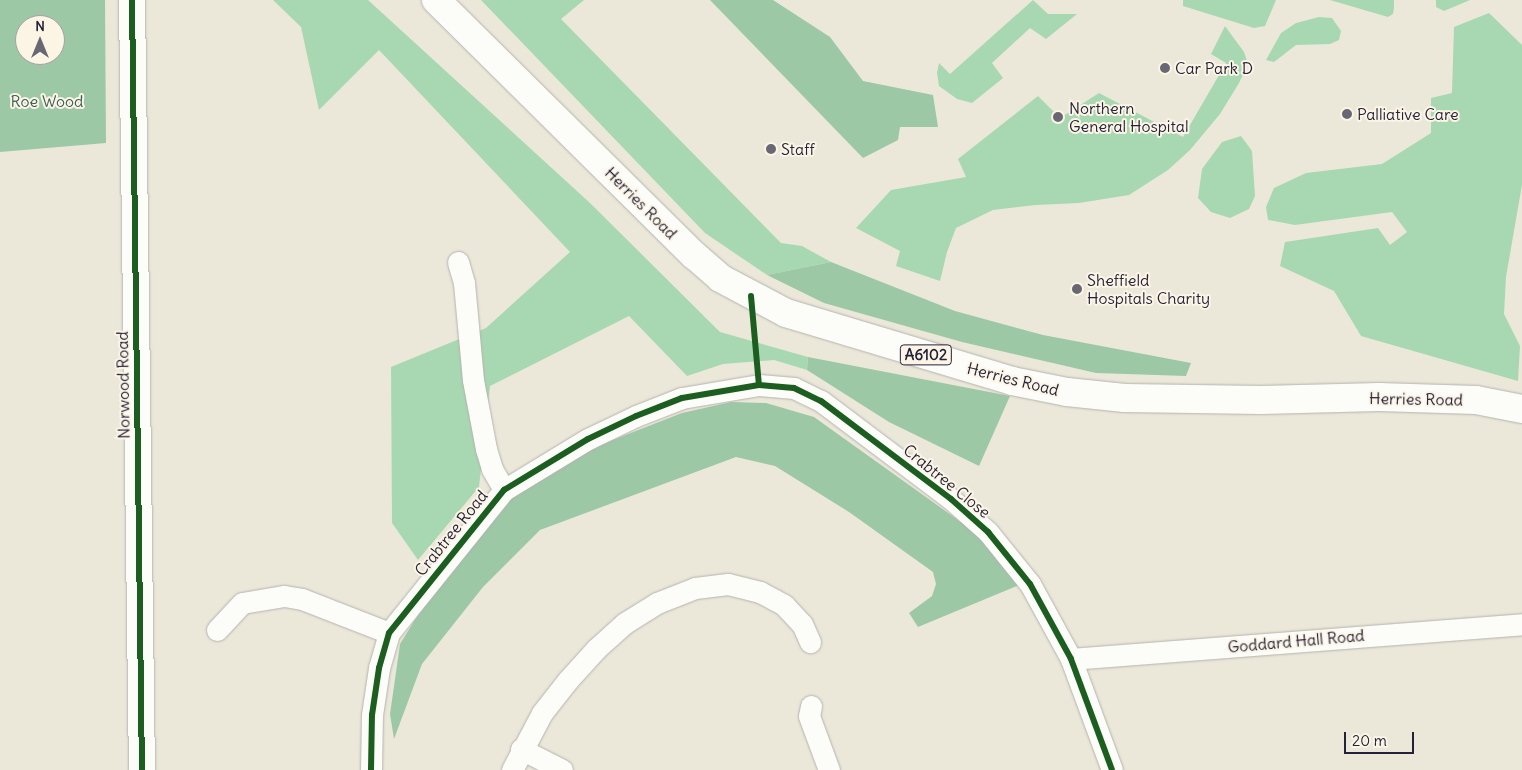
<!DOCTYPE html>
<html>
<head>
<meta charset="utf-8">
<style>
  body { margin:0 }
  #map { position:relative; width:1522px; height:770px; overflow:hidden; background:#ebe8da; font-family:Delius,sans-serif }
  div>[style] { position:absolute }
  .green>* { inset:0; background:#a8d8b2 }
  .forest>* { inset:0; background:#9cc8a6 }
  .roads { filter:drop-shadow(0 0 1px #b5b3ad) drop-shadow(0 0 1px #b5b3ad) }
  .minor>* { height:21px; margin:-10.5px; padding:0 10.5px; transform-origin:10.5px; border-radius:10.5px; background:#fcfcf9 }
  .tertiary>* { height:26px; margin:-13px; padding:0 13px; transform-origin:13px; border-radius:13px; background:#fcfcf9 }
  .primary>* { height:28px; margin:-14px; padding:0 14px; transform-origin:14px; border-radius:14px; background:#fcfcf9 }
  .cycleway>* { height:6px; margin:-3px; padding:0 3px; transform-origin:3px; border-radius:3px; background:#1b5e20 }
  .dots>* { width:14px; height:14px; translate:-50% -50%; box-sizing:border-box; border:2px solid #fcf5e5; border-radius:50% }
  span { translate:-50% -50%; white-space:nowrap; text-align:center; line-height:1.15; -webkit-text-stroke:4px #fcf5e5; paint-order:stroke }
  .shield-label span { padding:1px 4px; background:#fcf5e5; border:1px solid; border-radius:4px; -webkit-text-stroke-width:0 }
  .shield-label { font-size:15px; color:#22223b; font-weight:700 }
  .poi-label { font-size:16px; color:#22223b }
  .left { translate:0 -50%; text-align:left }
  .park-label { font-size:16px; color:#3e5d59 }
  .street-label { font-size:16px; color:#22223b }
  .north { position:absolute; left:15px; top:15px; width:50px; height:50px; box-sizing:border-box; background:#fcf5e5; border:1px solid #a5a1a1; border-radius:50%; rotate:0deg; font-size:14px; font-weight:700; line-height:20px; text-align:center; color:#22223b }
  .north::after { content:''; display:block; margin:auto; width:18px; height:22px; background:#686773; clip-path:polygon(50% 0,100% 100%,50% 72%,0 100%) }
  .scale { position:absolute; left:1344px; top:732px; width:70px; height:22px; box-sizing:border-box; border:2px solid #22223b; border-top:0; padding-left:6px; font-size:15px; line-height:18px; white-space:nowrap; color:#22223b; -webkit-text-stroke:4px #fcf5e5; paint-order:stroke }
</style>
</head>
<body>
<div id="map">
  <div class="green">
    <i style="clip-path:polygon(273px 0,368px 0,590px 203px,720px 332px,808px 357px,807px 370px,774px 360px,723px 364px,687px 376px,629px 316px,490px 386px,479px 487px,418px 560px,392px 523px,391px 367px,486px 328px,570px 252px,379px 50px,319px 110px,301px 27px)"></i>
    <i style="clip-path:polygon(481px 0,584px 0,561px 19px,781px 243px,802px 246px,831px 262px,767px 275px,705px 233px)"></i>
    <i style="clip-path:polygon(1033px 0,1048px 14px,1077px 14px,1046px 39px,1030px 28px,992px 63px,1003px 78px,972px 103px,957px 99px,939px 86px,937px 73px,939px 63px,950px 74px)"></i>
    <i style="clip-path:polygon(1183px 0,1276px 0,1265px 26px,1254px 28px,1183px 6px)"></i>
    <i style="clip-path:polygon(1330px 0,1394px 0,1394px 8px,1393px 14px,1388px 17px)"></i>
    <i style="clip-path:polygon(1436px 0,1470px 0,1444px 11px,1436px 7px)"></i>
    <i style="clip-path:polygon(1489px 13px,1522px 45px,1522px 185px,1506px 277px,1504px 314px,1520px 346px,1518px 381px,1361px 336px,1334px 291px,1280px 266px,1285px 242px,1378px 228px,1390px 245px,1407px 232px,1392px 212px,1295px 225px,1268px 220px,1266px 207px,1274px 188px,1306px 173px,1382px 164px,1431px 133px,1431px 98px,1452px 93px,1454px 27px)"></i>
    <i style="clip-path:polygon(1319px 17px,1332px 18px,1341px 31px,1339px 40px,1330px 44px,1296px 45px,1274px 62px,1266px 60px,1281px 33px,1296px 23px)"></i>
    <i style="clip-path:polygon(1225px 26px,1244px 52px,1248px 64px,1239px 83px,1220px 114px,1190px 150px,1168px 170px,1129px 195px,1079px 203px,1036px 205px,993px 210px,956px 228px,947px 252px,940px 281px,896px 266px,900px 251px,856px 228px,891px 190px,966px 177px,958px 159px,1038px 96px,1060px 118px,1099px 93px,1183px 137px,1226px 63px,1211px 54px)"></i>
    <i style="clip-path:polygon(1241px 136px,1252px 151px,1255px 196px,1249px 209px,1230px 218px,1211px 212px,1198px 198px,1202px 169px,1222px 142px)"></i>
  </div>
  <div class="forest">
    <i style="clip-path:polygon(evenodd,0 0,105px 0,106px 143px,0 152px,0 0,25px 25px,55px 25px,55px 55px,25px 55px,25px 25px)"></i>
    <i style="clip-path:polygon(710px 0,773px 0,830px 37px,863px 81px,933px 95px,938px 127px,900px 127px,898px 140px,863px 158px)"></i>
    <i style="clip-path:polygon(831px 262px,955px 311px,1043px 335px,1191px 363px,1186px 376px,1096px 373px,962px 342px,824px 303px,767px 275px)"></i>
    <i style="clip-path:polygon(808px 357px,1010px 396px,979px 466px,889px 422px,807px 370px)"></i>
    <i style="clip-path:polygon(731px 402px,766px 403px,814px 417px,979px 535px,1019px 585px,918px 627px,909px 613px,932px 596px,936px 584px,933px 572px,849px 512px,775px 466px,736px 457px,540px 530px,483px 587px,422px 664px,394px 739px,390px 714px,400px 644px,429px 597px,510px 498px,564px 463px,605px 443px,682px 413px)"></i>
  </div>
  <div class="roads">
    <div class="minor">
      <i style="left:458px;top:262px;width:22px;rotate:74deg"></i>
      <i style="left:464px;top:283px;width:97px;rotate:84.7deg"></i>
      <i style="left:473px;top:380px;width:70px;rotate:79.3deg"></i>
      <i style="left:486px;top:449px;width:21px;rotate:73deg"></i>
      <i style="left:492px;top:469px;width:24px;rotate:60deg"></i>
      <i style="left:217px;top:630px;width:37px;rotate:-47deg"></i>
      <i style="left:242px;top:603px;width:43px;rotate:-9.5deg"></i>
      <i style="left:284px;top:596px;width:18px;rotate:9deg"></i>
      <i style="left:302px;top:599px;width:93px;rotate:21.3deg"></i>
      <i style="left:1071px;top:659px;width:452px;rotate:-4.4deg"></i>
      <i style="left:811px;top:706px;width:10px;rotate:101deg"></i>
      <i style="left:809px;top:716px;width:58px;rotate:69.7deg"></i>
      <i style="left:521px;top:749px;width:46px;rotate:27.1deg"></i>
      <i style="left:371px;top:770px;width:55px;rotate:-89deg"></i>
      <i style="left:372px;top:715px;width:48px;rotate:-81.5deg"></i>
      <i style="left:379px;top:668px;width:36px;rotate:-74deg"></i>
      <i style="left:389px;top:633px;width:184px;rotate:-51.2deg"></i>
      <i style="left:504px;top:490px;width:98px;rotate:-31.3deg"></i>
      <i style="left:588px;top:439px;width:53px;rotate:-25.6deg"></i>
      <i style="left:636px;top:416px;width:49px;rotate:-21.4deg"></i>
      <i style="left:682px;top:398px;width:78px;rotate:-9.6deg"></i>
      <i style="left:759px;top:385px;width:35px;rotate:5deg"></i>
      <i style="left:794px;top:388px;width:30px;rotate:26deg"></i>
      <i style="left:821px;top:401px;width:163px;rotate:37deg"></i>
      <i style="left:951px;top:499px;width:50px;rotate:41.7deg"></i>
      <i style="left:988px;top:532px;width:67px;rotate:51.1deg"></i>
      <i style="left:1030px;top:584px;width:85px;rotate:61.3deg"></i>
      <i style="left:1071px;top:659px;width:118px;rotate:69.7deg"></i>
      <i style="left:512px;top:770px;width:64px;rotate:-62.2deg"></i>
      <i style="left:542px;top:713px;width:42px;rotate:-51.8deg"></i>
      <i style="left:568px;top:680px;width:42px;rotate:-47.9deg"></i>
      <i style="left:596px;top:649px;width:39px;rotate:-42deg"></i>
      <i style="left:625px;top:623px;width:38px;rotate:-32deg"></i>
      <i style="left:657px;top:603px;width:41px;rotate:-21.5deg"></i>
      <i style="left:695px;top:588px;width:33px;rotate:-7deg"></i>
      <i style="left:728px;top:584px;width:33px;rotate:14deg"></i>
      <i style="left:760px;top:592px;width:27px;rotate:28deg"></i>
      <i style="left:784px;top:605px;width:26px;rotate:47deg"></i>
      <i style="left:802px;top:624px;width:20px;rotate:66deg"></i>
    </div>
    <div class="tertiary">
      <i style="left:132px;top:0;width:770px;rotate:89.26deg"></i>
    </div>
    <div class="primary">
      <i style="left:436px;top:0;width:363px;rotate:44.7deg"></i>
      <i style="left:694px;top:255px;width:35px;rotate:41deg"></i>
      <i style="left:720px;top:278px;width:75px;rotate:27.9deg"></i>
      <i style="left:786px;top:313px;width:236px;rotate:16.7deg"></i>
      <i style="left:1012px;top:381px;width:56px;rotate:11.3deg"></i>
      <i style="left:1067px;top:392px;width:58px;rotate:5.9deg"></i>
      <i style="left:1125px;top:398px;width:136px;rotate:0.8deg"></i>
      <i style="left:1261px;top:400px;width:118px;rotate:-1.5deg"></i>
      <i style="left:1379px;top:397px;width:97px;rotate:1.8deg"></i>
      <i style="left:1476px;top:400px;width:47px;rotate:11.1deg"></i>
    </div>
  </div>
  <div class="cycleway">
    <i style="left:132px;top:0;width:770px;rotate:89.26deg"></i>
    <i style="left:751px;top:296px;width:89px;rotate:84.9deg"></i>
    <i style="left:371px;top:770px;width:55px;rotate:-89deg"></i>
    <i style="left:372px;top:715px;width:48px;rotate:-81.5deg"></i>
    <i style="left:379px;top:668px;width:36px;rotate:-74deg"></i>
    <i style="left:389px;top:633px;width:184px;rotate:-51.2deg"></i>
    <i style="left:504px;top:490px;width:98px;rotate:-31.3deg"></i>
    <i style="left:588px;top:439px;width:53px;rotate:-25.6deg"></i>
    <i style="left:636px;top:416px;width:49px;rotate:-21.4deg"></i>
    <i style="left:682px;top:398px;width:78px;rotate:-9.6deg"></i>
    <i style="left:759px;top:385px;width:35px;rotate:5deg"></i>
    <i style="left:794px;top:388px;width:30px;rotate:26deg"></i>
    <i style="left:821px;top:401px;width:163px;rotate:37deg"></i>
    <i style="left:951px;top:499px;width:50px;rotate:41.7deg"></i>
    <i style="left:988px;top:532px;width:67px;rotate:51.1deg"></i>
    <i style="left:1030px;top:584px;width:85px;rotate:61.3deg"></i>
    <i style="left:1071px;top:659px;width:118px;rotate:69.7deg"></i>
  </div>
  <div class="dots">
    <i style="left:1165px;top:68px;background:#686773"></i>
    <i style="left:1347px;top:114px;background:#686773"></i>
    <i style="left:1058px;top:117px;background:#686773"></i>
    <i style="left:771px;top:149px;background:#686773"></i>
    <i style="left:1077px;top:289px;background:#686773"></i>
  </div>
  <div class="shield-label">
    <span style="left:926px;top:355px">A6102</span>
  </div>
  <div class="poi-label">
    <span class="left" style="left:1175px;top:68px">Car Park D</span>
    <span class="left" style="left:1069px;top:117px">Northern<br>General Hospital</span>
    <span class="left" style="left:1357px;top:114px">Palliative Care</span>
    <span class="left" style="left:781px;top:149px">Staff</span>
    <span class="left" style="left:1087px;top:289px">Sheffield<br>Hospitals Charity</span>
  </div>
  <div class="park-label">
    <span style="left:47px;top:101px">Roe Wood</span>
  </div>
  <div class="street-label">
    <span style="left:641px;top:203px;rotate:45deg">Herries Road</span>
    <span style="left:1013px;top:379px;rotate:14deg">Herries Road</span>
    <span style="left:123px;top:385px;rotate:-91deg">Norwood Road</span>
    <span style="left:1416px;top:399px;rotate:1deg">Herries Road</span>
    <span style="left:947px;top:481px;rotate:39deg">Crabtree Close</span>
    <span style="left:451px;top:533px;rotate:-51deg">Crabtree Road</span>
    <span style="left:1296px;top:641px;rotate:-5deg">Goddard Hall Road</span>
  </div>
  <div class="north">N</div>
  <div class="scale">20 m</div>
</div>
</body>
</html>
